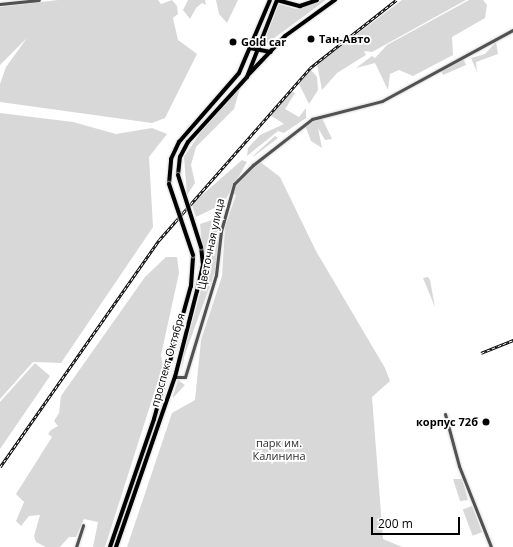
<!DOCTYPE html>
<html>
<head>
<meta charset="utf-8">
<style>
  body { margin:0 }
  #map { position:relative; width:513px; height:547px; overflow:hidden; background:#fff; font-family:"Open Sans",sans-serif }
  div>[style] { position:absolute }
  .green>* { inset:0; background:#d8d8d8; transform-origin:0 0 }
  .roads { filter:drop-shadow(0 0 1px #dbdbdb) drop-shadow(0 0 1px #dbdbdb) }
  .minor>* { height:3px; margin:-1.5px; padding:0 1.5px; transform-origin:1.5px; border-radius:1.5px; background:#515151 }
  .major>* { height:4px; margin:-2px; padding:0 2px; transform-origin:2px; border-radius:2px; background:#000 }
  .rail>* { height:2.5px; margin-top:-1.25px; transform-origin:0; background:repeating-linear-gradient(90deg,#fff 0 3px,#000 0 6px); box-sizing:border-box; border-block:1px solid #000 }
  .bridges { filter:drop-shadow(0 0 1px #dbdbdb) drop-shadow(0 0 1px #dbdbdb) }
  .major-bridge>* { height:4px; margin:-2px; padding:0 2px; transform-origin:2px; border-radius:2px; background:#000 }
  .dots>* { width:11px; height:11px; translate:-50% -50%; box-sizing:border-box; border:2px solid #fff; border-radius:50% }
  span { translate:-50% -50%; white-space:nowrap; text-align:center; line-height:1.15; -webkit-text-stroke:3.5px #fff; paint-order:stroke }
  .poi-label { font-size:11px; color:#000; font-weight:700 }
  .left { translate:0 -50%; text-align:left }
  .right { translate:-100% -50%; text-align:right }
  .street-label { font-size:11px; color:#000 }
  .park-label { font-size:11px; color:#2f2f2f }
  .scale { position:absolute; left:371px; top:517px; width:89px; height:18px; box-sizing:border-box; border:2px solid #000; border-top:0; padding-left:5px; font-size:12px; line-height:14px; white-space:nowrap; color:#000; -webkit-text-stroke:3px #fff; paint-order:stroke }
</style>
</head>
<body>
<div id="map">
  <div class="green">
    <i style="clip-path:polygon(58px 0,158px 0,161px 4px,172px 0,177px 6px,178px 14px,173px 18px,178px 40px,197px 54px,165px 118px,152px 123px,0 102px,0 84px,6px 67px,27px 38px,0 65px,0 7px)"></i>
    <i style="clip-path:polygon(188px 0,205px 0,206px 5px,202px 3px,196px 8px,190px 19px,183px 10px)"></i>
    <i style="clip-path:polygon(216px 0,238px 0,227px 23px,219px 14px)"></i>
    <i style="clip-path:polygon(321px 0,326px 0,262px 47px,279px 4px,296px 9px)"></i>
    <i style="clip-path:polygon(402px 0,466px 0,372px 52px,364px 51px,366px 55px,337px 73px,322px 90px,317px 64px)"></i>
    <i style="clip-path:polygon(469px 0,483px 0,487px 5px,485px 18px,452px 37px,453px 55px,413px 76px,399px 70px,390px 74px,388px 90px,375px 63px,356px 68px,372px 56px,375px 58px,387px 45px)"></i>
    <i style="clip-path:polygon(496px 42px,498px 54px,476px 62px,477px 72px,471px 58px,485px 54px)"></i>
    <i style="clip-path:polygon(463px 58px,466px 65px,443px 75px,441px 70px)"></i>
    <i style="clip-path:polygon(311px 70px,317px 77px,318px 90px,309px 104px,299px 84px)"></i>
    <i style="clip-path:polygon(240px 88px,234px 109px,196px 147px,191px 165px,195px 183px,187px 195px,184px 157px,200px 133px)"></i>
    <i style="clip-path:polygon(291px 91px,295px 93px,285px 109px,299px 117px,306px 108px,306px 118px,284px 133px,278px 131px,247px 156px,248px 148px,260px 135px,284px 124px,270px 115px)"></i>
    <i style="clip-path:polygon(0 113px,73px 122px,116px 134px,152px 128px,167px 134px,149px 157px,153px 227px,61px 363px,33px 362px,0 399px)"></i>
    <i style="clip-path:polygon(322px 118px,332px 139px,325px 140px,318px 128px,322px 148px,311px 141px,305px 125px)"></i>
    <i style="clip-path:polygon(275px 136px,278px 138px,253px 157px,254px 155px)"></i>
    <i style="clip-path:polygon(242px 160px,247px 162px,223px 204px,196px 217px,192px 205px,194px 202px)"></i>
    <i style="clip-path:polygon(259px 161px,280px 177px,316px 251px,385px 368px,390px 381px,372px 397px,383px 539px,402px 547px,127px 547px,172px 413px,195px 400px,201px 340px,222px 276px,225px 227px,236px 195px,233px 194px,236px 184px)"></i>
    <i style="clip-path:polygon(221px 217px,215px 272px,184px 357px,182px 374px,183px 356px,205px 275px,200px 224px)"></i>
    <i style="clip-path:polygon(166px 257px,177px 257px,179px 273px,161px 355px,163px 365px,105px 547px,93px 547px,98px 522px,84px 519px,76px 537px,69px 537px,60px 547px,46px 547px,36px 542px,34px 536px,40px 515px,29px 516px,21px 526px,16px 521px,24px 502px,16px 494px,52px 437px,48px 434px,51px 430px,58px 426px,54px 421px,59px 413px,61px 396px,145px 277px)"></i>
    <i style="clip-path:polygon(428px 277px,430px 280px,435px 307px,423px 278px)"></i>
    <i style="clip-path:polygon(35px 363px,50px 376px,0 449px,0 402px)"></i>
    <i style="clip-path:polygon(178px 380px,185px 385px,173px 398px,173px 396px)"></i>
    <i style="clip-path:polygon(453px 479px,462px 479px,468px 500px,460px 501px)"></i>
    <i style="left:472px;top:506px;width:28px;height:10px;rotate:69deg"></i>
  </div>
  <div class="roads">
    <div class="minor">
      <i style="left:0;top:4px;width:39px;rotate:-6deg"></i>
      <i style="left:175px;top:377px;width:10px"></i>
      <i style="left:185px;top:377px;width:107px;rotate:-73.1deg"></i>
      <i style="left:216px;top:275px;width:44px;rotate:-83.5deg"></i>
      <i style="left:221px;top:231px;width:49px;rotate:-74.5deg"></i>
      <i style="left:234px;top:184px;width:27px;rotate:-45deg"></i>
      <i style="left:253px;top:165px;width:75px;rotate:-37.9deg"></i>
      <i style="left:312px;top:119px;width:72px;rotate:-14.4deg"></i>
      <i style="left:382px;top:101px;width:149px;rotate:-28.5deg"></i>
      <i style="left:445px;top:414px;width:54px;rotate:74.9deg"></i>
      <i style="left:459px;top:466px;width:87px;rotate:68.4deg"></i>
      <i style="left:76px;top:547px;width:23px;rotate:-72deg"></i>
    </div>
    <div class="major">
      <i style="left:277px;top:0;width:24px;rotate:15deg"></i>
      <i style="left:300px;top:6px;width:18px;rotate:-19deg"></i>
      <i style="left:250px;top:48px;width:21px;rotate:11deg"></i>
      <i style="left:248px;top:75px;width:54px;rotate:-46.5deg"></i>
      <i style="left:285px;top:36px;width:62px;rotate:-35.8deg"></i>
      <i style="left:178px;top:175px;width:18px;rotate:-84deg"></i>
      <i style="left:180px;top:157px;width:17px;rotate:-62deg"></i>
      <i style="left:188px;top:142px;width:88px;rotate:-47.8deg"></i>
      <i style="left:247px;top:77px;width:83px;rotate:-68.7deg"></i>
      <i style="left:169px;top:184px;width:25px;rotate:-85deg"></i>
      <i style="left:171px;top:159px;width:19px;rotate:-65deg"></i>
      <i style="left:179px;top:142px;width:91px;rotate:-49deg"></i>
      <i style="left:239px;top:73px;width:79px;rotate:-67deg"></i>
      <i style="left:110px;top:547px;width:135px;rotate:-71deg"></i>
      <i style="left:154px;top:419px;width:138px;rotate:-74.5deg"></i>
      <i style="left:191px;top:286px;width:31px;rotate:-86deg"></i>
      <i style="left:116px;top:547px;width:180px;rotate:-70.9deg"></i>
      <i style="left:175px;top:377px;width:89px;rotate:-75.7deg"></i>
      <i style="left:197px;top:291px;width:27px;rotate:-77deg"></i>
      <i style="left:203px;top:265px;width:18px;rotate:-96deg"></i>
    </div>
  </div>
  <div class="rail">
    <i style="left:481px;top:353px;width:35px;rotate:-22deg"></i>
    <i style="left:0;top:467px;width:277px;rotate:-55deg"></i>
    <i style="left:159px;top:240px;width:229px;rotate:-48.7deg"></i>
    <i style="left:310px;top:68px;width:110px;rotate:-38.3deg"></i>
  </div>
  <div class="bridges">
    <div class="major-bridge">
      <i style="left:178px;top:175px;width:76px;rotate:72.3deg"></i>
      <i style="left:169px;top:184px;width:75px;rotate:71.3deg"></i>
    </div>
  </div>
  <div class="dots">
    <i style="left:311px;top:39px;background:#000"></i>
    <i style="left:233px;top:42px;background:#000"></i>
    <i style="left:486px;top:422px;background:#000"></i>
  </div>
  <div class="poi-label">
    <span class="left" style="left:319px;top:39px">Тан-Авто</span>
    <span class="left" style="left:241px;top:42px">Gold car</span>
    <span class="right" style="left:478px;top:422px">корпус 72б</span>
  </div>
  <div class="street-label">
    <span style="left:211px;top:244px;rotate:-78deg">Цветочная улица</span>
    <span style="left:168px;top:360px;rotate:-74deg">проспект Октября</span>
  </div>
  <div class="park-label">
    <span style="left:279px;top:450px">парк им.<br>Калинина</span>
  </div>
  <div class="scale">200 m</div>
</div>
</body>
</html>
